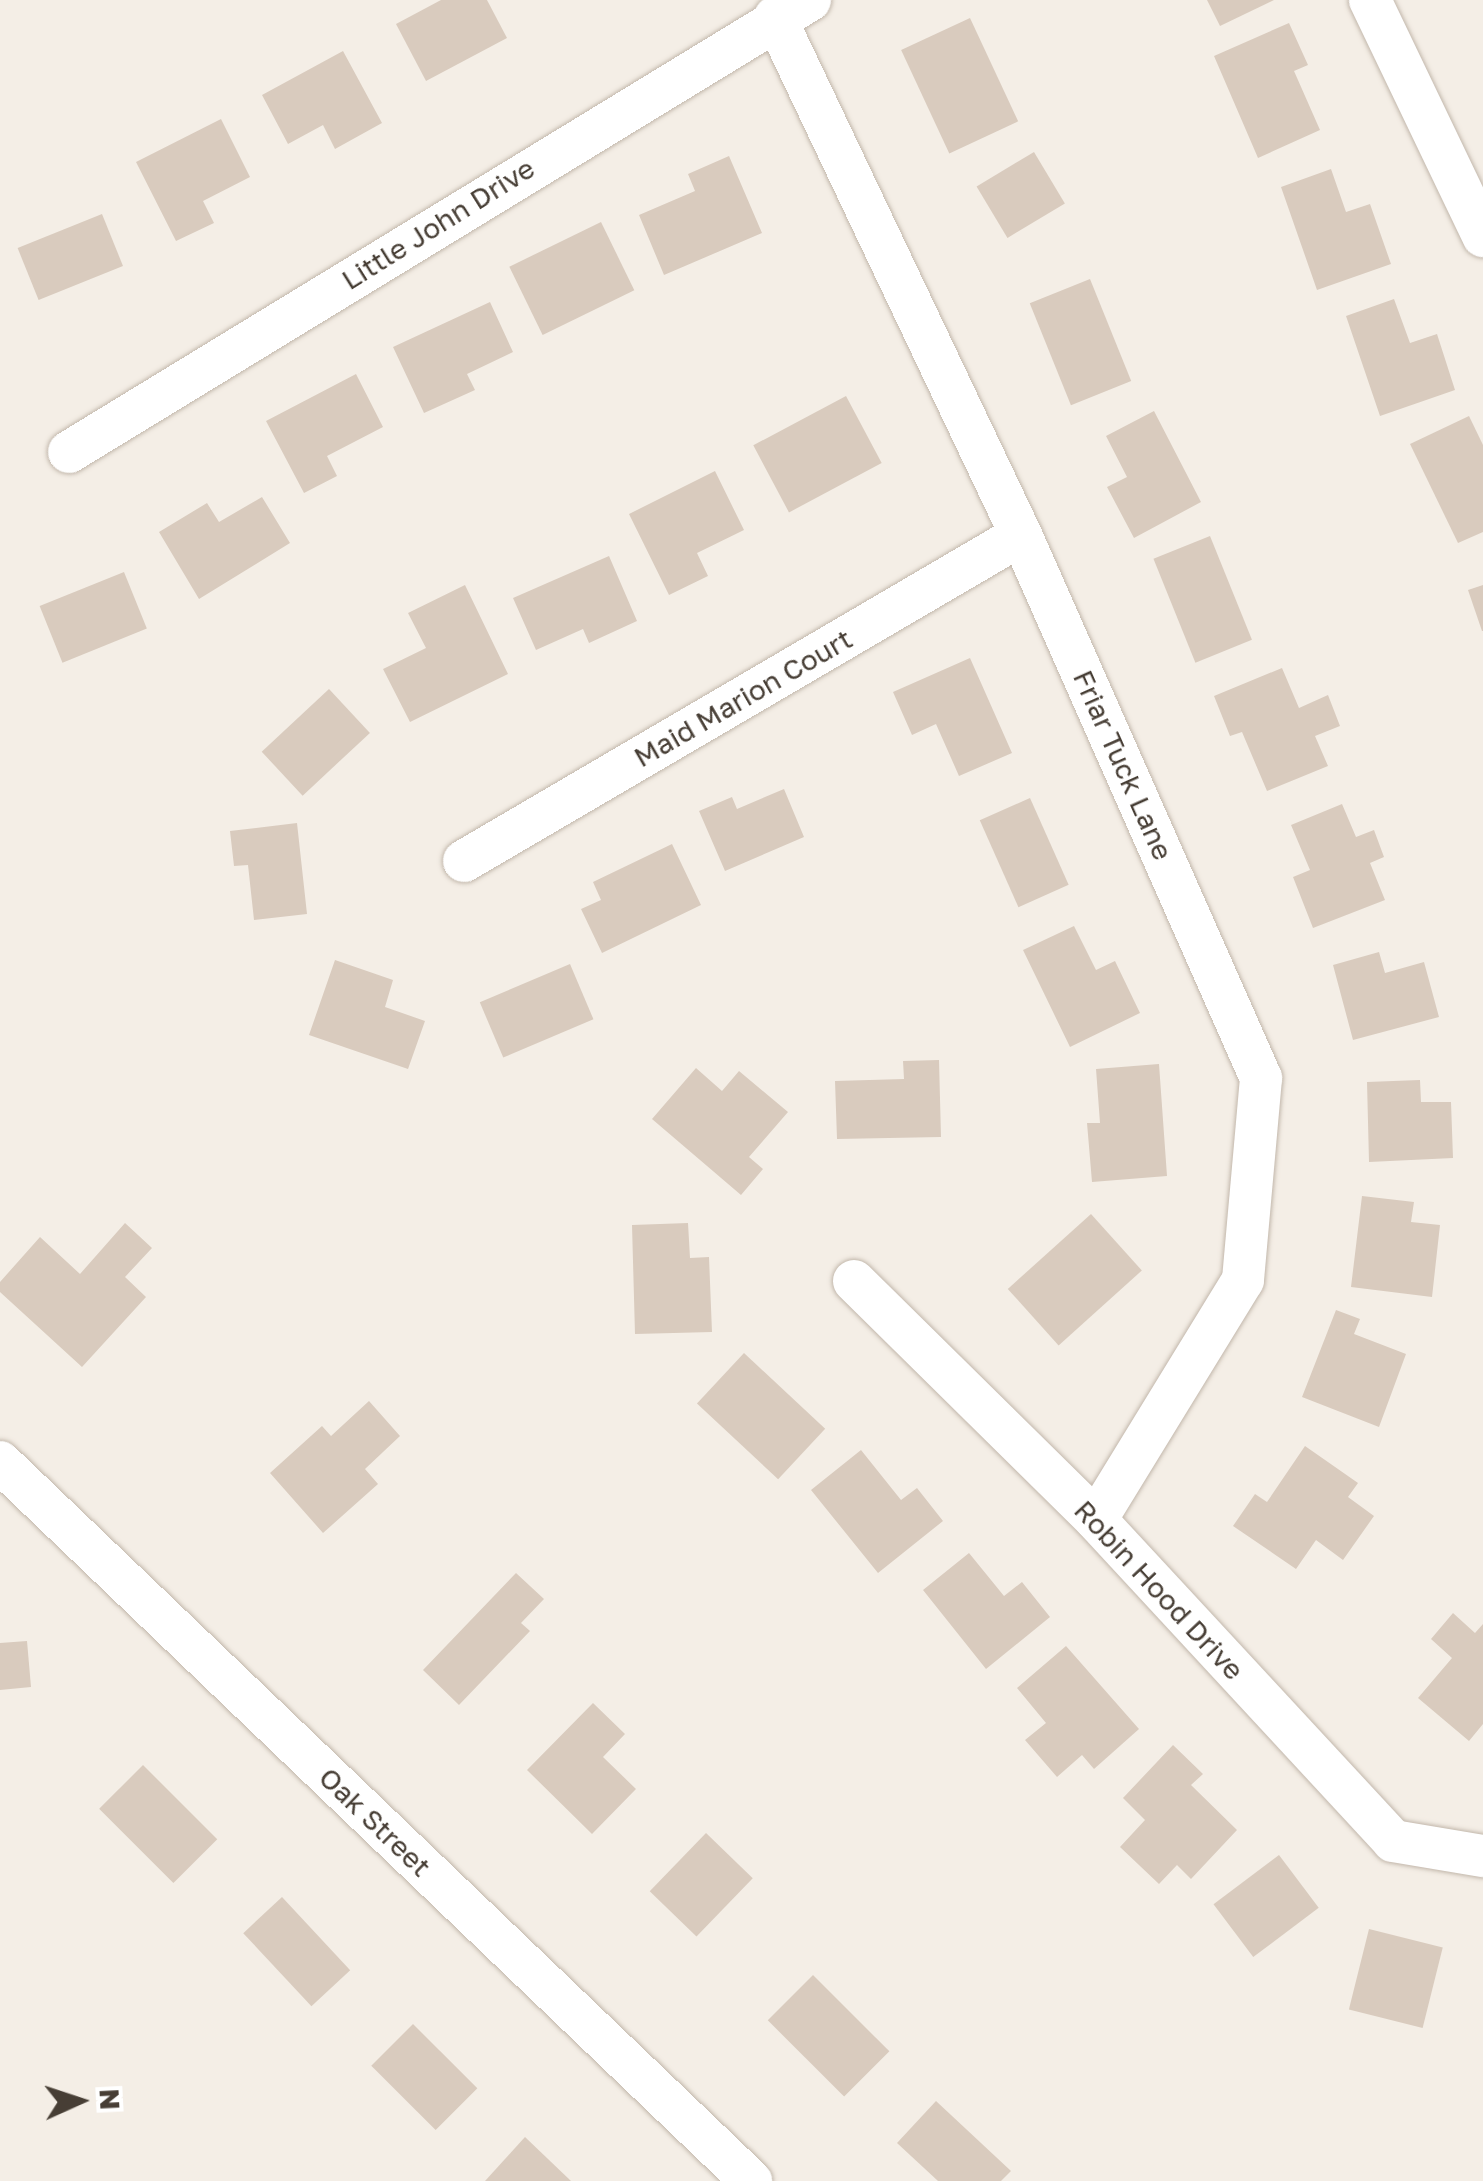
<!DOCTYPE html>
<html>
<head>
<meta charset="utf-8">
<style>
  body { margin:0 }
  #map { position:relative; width:1483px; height:2181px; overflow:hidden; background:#f4eee6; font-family:"Golos Text",sans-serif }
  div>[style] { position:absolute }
  .building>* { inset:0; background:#d9cbbe; transform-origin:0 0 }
  .roads { filter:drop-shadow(0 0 2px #c2b7ab) drop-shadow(0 0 2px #c2b7ab) }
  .minor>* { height:42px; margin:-21px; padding:0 21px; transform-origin:21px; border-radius:21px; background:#fff }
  span { translate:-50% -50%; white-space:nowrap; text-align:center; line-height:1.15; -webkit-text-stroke:8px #fff; paint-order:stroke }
  .street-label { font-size:28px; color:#473e35 }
  .north { position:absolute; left:30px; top:2051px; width:100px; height:100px; -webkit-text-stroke:8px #fff; paint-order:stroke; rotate:87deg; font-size:28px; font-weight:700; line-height:40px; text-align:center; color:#473e35 }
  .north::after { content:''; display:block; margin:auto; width:35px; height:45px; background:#473e35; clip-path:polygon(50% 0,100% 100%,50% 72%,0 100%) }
</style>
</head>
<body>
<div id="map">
  <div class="building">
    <i style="clip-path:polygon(441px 0,487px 0,507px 38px,426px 81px,396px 24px)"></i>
    <i style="clip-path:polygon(1207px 0,1274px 0,1220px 26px)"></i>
    <i style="left:970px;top:18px;width:114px;height:76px;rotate:65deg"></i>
    <i style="clip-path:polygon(1289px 23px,1308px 65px,1294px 71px,1320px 130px,1258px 158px,1214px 56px)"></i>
    <i style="clip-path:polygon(343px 51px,382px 123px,335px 149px,323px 125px,288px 144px,262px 95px)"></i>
    <i style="clip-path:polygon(221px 119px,250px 177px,203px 201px,214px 223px,176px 241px,136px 162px)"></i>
    <i style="left:1034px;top:152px;width:60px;height:67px;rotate:59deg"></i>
    <i style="clip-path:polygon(729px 156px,762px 233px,664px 275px,639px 215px,695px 191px,688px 174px)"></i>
    <i style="clip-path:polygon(1331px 169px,1346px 212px,1370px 204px,1391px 264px,1317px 290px,1281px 187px)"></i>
    <i style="left:102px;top:214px;width:56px;height:91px;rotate:68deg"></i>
    <i style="left:601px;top:222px;width:76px;height:102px;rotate:64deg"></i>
    <i style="left:1090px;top:279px;width:110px;height:65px;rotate:68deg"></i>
    <i style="clip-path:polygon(1394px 299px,1410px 343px,1437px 334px,1455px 390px,1380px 416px,1346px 316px)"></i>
    <i style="clip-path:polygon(490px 302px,513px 352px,467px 374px,475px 390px,424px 413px,393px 347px)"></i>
    <i style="clip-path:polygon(356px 374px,383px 427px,327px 456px,337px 476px,304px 493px,266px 421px)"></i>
    <i style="left:846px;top:396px;width:76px;height:105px;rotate:62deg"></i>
    <i style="clip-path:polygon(1154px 411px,1201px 502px,1134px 538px,1107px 487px,1127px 477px,1106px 436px)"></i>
    <i style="clip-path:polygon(1469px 416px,1483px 445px,1483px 532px,1458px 543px,1410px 444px)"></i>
    <i style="clip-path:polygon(715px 471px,744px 530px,697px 553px,708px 576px,669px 595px,629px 514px)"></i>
    <i style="clip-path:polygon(262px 497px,290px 543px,199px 599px,159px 532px,207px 503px,219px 522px)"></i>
    <i style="left:1210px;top:536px;width:112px;height:61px;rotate:68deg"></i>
    <i style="clip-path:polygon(609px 556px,637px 621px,589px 643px,583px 629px,536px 650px,513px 598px)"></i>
    <i style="left:124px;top:572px;width:61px;height:91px;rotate:68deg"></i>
    <i style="clip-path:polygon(465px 585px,508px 674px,410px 722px,383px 669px,426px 648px,408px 613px)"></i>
    <i style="clip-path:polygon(1483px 585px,1483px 631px,1482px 631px,1468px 590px)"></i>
    <i style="clip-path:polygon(970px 658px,1012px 753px,959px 776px,936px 724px,912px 735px,893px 692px)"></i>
    <i style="clip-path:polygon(1282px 668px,1299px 708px,1328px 695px,1340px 726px,1315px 736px,1328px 766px,1267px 791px,1242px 732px,1230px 736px,1214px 696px)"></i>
    <i style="left:329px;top:689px;width:60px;height:92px;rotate:47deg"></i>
    <i style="clip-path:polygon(784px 789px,804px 837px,725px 871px,699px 811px,732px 797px,737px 809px)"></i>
    <i style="left:1030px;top:798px;width:95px;height:55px;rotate:66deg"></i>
    <i style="clip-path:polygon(1342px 804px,1356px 837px,1374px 830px,1384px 857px,1370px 863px,1385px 900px,1313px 928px,1293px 877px,1310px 870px,1291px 825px)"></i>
    <i style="clip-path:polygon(297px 823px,307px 914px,254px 920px,248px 865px,234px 866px,230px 831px)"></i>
    <i style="clip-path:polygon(672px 844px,701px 905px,602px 953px,581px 909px,601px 900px,593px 882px)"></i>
    <i style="clip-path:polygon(1074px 926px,1096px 970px,1115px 961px,1140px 1013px,1070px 1047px,1023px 950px)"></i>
    <i style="clip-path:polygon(1379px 952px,1385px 973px,1424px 962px,1439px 1017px,1353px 1040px,1333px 965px)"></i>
    <i style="clip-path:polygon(335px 960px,393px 980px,385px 1007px,425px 1021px,408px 1069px,309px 1035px)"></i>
    <i style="left:570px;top:964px;width:60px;height:98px;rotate:67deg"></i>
    <i style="clip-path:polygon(939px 1060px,941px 1137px,837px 1139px,835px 1081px,904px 1079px,903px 1061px)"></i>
    <i style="clip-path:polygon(1159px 1064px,1167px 1176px,1092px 1182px,1087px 1123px,1100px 1123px,1096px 1069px)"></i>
    <i style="clip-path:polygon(696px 1068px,722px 1091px,739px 1071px,788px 1112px,749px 1157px,763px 1169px,741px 1195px,652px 1119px)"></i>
    <i style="clip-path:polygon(1420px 1080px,1421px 1102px,1451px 1102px,1453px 1158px,1369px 1162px,1367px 1082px)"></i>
    <i style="clip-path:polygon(1362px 1196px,1414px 1202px,1411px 1222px,1440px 1225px,1432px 1297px,1351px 1287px)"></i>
    <i style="left:1091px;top:1214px;width:76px;height:112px;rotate:48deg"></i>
    <i style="clip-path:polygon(125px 1223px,152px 1248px,125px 1277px,146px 1297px,82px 1367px,0 1292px,0 1282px,40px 1237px,80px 1274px)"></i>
    <i style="clip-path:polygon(688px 1223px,690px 1258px,709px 1257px,712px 1332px,635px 1334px,632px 1225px)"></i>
    <i style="clip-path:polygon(1336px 1310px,1360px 1319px,1354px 1334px,1406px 1354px,1379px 1427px,1302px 1397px)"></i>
    <i style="left:744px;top:1353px;width:111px;height:69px;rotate:43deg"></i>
    <i style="clip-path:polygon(369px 1401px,400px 1436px,365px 1469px,378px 1484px,323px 1533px,270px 1473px,322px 1426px,331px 1436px)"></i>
    <i style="clip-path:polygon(1305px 1446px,1358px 1483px,1348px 1497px,1374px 1516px,1343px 1560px,1316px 1540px,1296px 1569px,1233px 1526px,1255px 1494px,1267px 1502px)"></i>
    <i style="clip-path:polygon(861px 1450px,901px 1500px,917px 1488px,943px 1521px,878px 1573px,811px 1490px)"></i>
    <i style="clip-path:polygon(969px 1553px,1004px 1596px,1022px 1582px,1050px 1617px,986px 1669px,923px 1590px)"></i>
    <i style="clip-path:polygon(516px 1573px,544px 1599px,521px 1623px,530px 1631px,459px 1705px,423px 1670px)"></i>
    <i style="clip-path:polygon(1453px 1613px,1475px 1633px,1483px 1624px,1483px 1724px,1469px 1741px,1418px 1698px,1452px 1658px,1431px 1639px)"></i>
    <i style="clip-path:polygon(27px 1641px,31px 1687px,0 1690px,0 1643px)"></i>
    <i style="clip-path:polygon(1066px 1646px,1139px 1729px,1094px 1769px,1082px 1755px,1057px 1777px,1025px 1740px,1046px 1723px,1017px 1688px)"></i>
    <i style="clip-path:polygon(593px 1703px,625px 1734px,603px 1757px,636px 1789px,592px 1834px,527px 1770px)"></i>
    <i style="clip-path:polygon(1173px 1745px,1203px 1774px,1191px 1785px,1237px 1830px,1191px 1879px,1177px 1865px,1159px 1884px,1120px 1847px,1145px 1820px,1123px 1798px)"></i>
    <i style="left:143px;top:1765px;width:105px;height:62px;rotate:45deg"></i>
    <i style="left:706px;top:1833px;width:65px;height:81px;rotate:44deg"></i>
    <i style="left:1279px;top:1855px;width:66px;height:82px;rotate:53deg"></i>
    <i style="left:282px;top:1897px;width:100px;height:53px;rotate:47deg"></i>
    <i style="left:1369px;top:1929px;width:76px;height:83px;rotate:14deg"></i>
    <i style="left:813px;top:1975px;width:108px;height:64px;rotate:45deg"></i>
    <i style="left:413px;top:2024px;width:91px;height:59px;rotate:45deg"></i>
    <i style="clip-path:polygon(936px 2101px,1011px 2171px,1001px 2181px,938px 2181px,897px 2143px)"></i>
    <i style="clip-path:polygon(525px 2137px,571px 2181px,485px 2181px)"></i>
  </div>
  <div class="roads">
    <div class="minor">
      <i style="left:1370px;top:0;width:262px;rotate:64.4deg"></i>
      <i style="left:775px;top:17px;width:573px;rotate:64.6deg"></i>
      <i style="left:1021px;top:535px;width:594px;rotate:66.16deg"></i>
      <i style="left:1261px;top:1078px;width:203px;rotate:95.1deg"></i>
      <i style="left:1243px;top:1280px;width:281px;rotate:121.5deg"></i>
      <i style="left:69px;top:452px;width:868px;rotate:-31.38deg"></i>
      <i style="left:464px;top:861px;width:645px;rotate:-30.34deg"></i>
      <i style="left:854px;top:1281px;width:340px;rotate:44.6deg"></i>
      <i style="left:1096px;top:1520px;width:437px;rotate:47.2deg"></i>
      <i style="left:1393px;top:1841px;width:91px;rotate:9.5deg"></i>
      <i style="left:0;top:1462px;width:1040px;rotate:43.75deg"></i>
    </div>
  </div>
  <div class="street-label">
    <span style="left:438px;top:224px;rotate:-32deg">Little John Drive</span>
    <span style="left:743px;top:698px;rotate:-30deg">Maid Marion Court</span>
    <span style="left:1123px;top:765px;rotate:66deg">Friar Tuck Lane</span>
    <span style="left:1159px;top:1590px;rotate:47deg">Robin Hood Drive</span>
    <span style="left:375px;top:1822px;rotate:44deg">Oak Street</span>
  </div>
  <div class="north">N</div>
</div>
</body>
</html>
